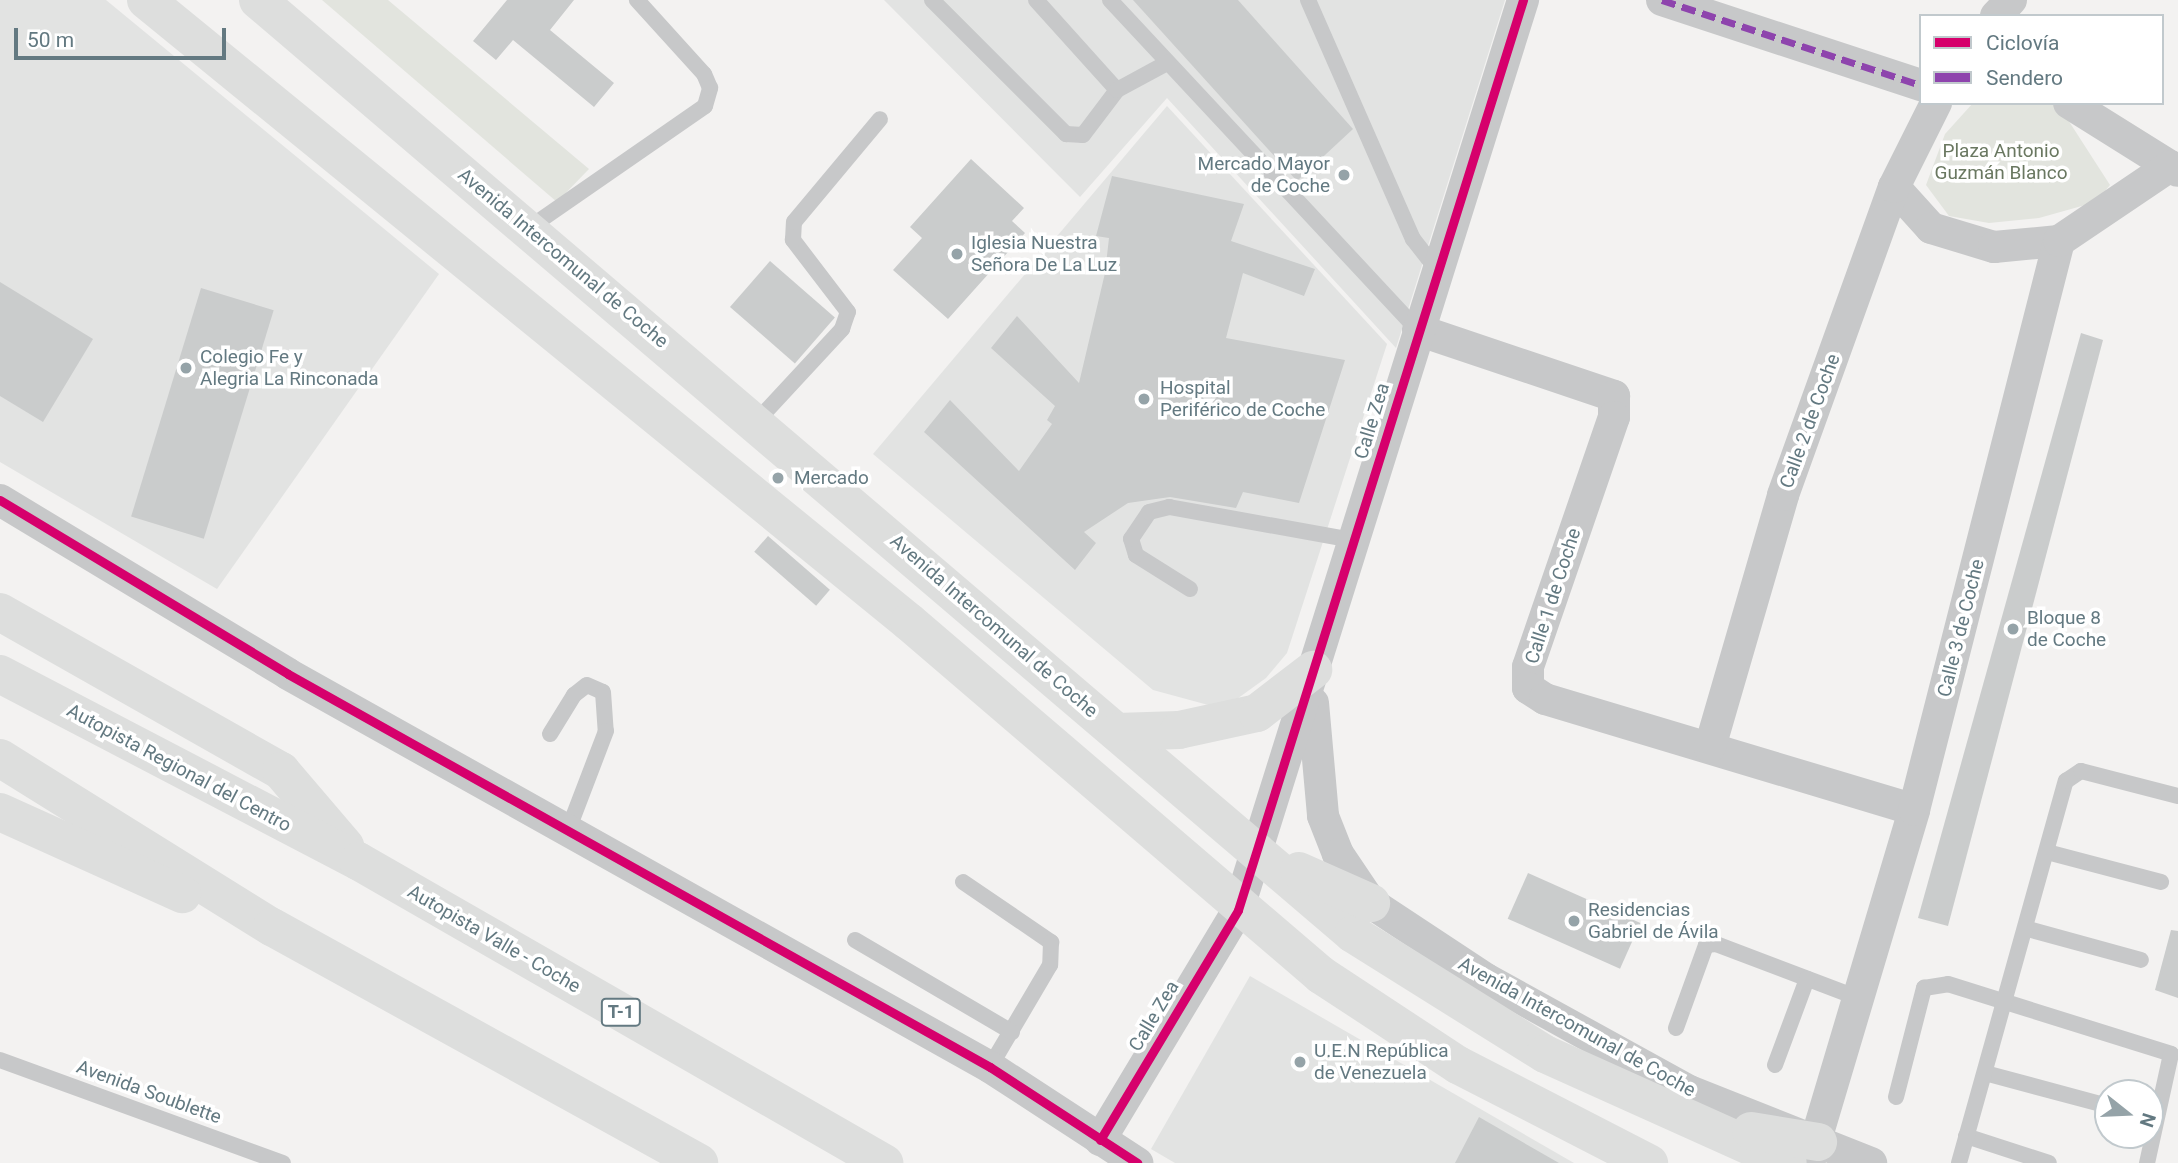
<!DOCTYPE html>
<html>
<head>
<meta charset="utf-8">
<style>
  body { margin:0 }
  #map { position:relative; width:2178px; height:1163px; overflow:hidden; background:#f3f2f1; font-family:Roboto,sans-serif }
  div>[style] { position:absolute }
  .built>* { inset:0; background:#e2e3e2 }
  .green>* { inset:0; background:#e2e4de }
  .building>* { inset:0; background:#cacccc; transform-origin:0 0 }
  .lane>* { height:16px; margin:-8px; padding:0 8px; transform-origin:8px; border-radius:8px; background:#c7c8c9 }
  .street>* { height:32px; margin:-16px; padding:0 16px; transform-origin:16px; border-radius:16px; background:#c7c8c9 }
  .secondary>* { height:38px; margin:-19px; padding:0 19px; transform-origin:19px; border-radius:19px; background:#dddedd }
  .highway>* { height:38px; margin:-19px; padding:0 19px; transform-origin:19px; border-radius:19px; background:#dddedd }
  .quiet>* { height:7px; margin-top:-3.5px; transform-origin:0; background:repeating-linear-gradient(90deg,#8e44ad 0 14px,transparent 0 21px) }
  .cycleway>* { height:9px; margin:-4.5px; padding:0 4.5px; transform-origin:4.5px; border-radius:4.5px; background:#d6006c }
  .dots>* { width:19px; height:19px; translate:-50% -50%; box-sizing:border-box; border:4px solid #fff; border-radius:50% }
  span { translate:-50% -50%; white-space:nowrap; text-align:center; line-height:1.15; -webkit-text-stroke:7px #fff; paint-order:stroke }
  .shield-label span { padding:2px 5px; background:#fff; border:2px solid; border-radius:5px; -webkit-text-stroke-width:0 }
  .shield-label { font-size:18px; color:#637981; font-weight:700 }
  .park-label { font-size:19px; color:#6a7861 }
  .poi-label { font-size:19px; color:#637981 }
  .right { translate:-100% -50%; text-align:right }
  .left { translate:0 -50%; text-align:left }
  .street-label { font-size:19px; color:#637981 }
  .legend { position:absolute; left:1919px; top:14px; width:245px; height:91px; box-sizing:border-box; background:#fff; border:2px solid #c1c9cd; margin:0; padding:9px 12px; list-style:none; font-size:21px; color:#637981 }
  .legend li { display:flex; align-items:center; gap:14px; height:35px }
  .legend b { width:35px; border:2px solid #c1c9cd }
  .north { position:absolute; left:2094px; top:1079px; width:70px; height:70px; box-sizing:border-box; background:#fff; border:2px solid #c1c9cd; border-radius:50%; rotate:108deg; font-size:19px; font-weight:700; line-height:28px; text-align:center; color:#637981 }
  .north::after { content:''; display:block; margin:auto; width:24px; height:32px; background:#95a3a8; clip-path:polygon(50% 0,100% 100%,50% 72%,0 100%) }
  .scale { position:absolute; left:14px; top:28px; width:212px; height:32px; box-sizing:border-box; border:4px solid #637981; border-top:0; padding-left:9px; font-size:21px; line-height:24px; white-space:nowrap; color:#637981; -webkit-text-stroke:5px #fff; paint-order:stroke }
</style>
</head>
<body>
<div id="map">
  <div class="built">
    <i style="clip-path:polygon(0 0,106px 0,439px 274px,217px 589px,0 462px)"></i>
    <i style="clip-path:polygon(884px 0,1505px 0,1396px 348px,1167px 98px,1080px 197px)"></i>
    <i style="clip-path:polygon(1167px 106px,1387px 344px,1287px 653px,1266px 678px,1223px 709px,1153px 690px,873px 454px)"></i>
    <i style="clip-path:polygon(1250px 976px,1574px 1163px,1175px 1163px,1151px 1149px)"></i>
  </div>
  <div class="green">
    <i style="clip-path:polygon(322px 0,388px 0,589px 169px,557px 202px)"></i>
    <i style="clip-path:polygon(1973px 103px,2049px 103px,2061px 109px,2110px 185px,2096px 202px,2039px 218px,1989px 223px,1949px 216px,1926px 185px,1945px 134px)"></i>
  </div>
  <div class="building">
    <i style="clip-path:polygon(507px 0,574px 0,550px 30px,614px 83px,594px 107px,513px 40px,496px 60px,473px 41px)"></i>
    <i style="clip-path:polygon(1133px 0,1238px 0,1353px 129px,1297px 181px)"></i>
    <i style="clip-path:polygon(971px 159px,1024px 208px,1012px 221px,1025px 233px,948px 319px,893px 270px,922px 238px,910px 227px)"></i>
    <i style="clip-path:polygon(1112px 176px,1244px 204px,1231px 241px,1315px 269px,1304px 296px,1243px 273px,1226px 338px,1345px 360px,1299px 503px,1243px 492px,1236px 508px,1170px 497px,1128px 503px,1084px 532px,1096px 543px,1075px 570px,924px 432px,950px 400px,1019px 471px,1052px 424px,1047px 420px,1055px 406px,991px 348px,1017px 316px,1079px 383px,1105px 273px,1109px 238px,1096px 236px)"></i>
    <i style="left:770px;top:261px;width:86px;height:61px;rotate:41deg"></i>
    <i style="clip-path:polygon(0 282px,93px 339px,43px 422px,0 396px)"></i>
    <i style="left:201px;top:288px;width:76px;height:239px;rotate:17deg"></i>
    <i style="clip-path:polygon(2081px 333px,2103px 340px,1948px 926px,1918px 918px)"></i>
    <i style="left:768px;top:536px;width:82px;height:21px;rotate:41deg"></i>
    <i style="left:1528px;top:873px;width:123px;height:50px;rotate:24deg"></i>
    <i style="clip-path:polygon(2171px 930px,2178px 931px,2178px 998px,2155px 990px)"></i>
    <i style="clip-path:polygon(1479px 1117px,1559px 1163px,1455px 1163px)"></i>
  </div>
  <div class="lane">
    <i style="left:932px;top:0;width:190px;rotate:45deg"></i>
    <i style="left:1066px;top:134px;width:17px;rotate:3deg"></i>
    <i style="left:1083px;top:135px;width:56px;rotate:-52.9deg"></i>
    <i style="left:1117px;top:90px;width:121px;rotate:-132deg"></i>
    <i style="left:1110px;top:0;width:451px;rotate:47deg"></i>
    <i style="left:1308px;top:0;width:261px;rotate:66.3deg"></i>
    <i style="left:1413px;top:239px;width:39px;rotate:52deg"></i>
    <i style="left:1117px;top:90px;width:57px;rotate:-28.4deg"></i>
    <i style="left:529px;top:228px;width:214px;rotate:-34.7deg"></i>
    <i style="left:705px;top:106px;width:19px;rotate:-74deg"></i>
    <i style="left:710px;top:88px;width:15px;rotate:-113deg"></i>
    <i style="left:704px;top:74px;width:100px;rotate:-132.2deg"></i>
    <i style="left:756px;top:422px;width:127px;rotate:-47.2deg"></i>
    <i style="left:842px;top:329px;width:18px;rotate:-71deg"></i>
    <i style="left:848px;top:312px;width:91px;rotate:-127.4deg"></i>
    <i style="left:793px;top:240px;width:18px;rotate:-87deg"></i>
    <i style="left:794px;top:222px;width:134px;rotate:-50.1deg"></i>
    <i style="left:1190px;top:589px;width:64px;rotate:-147.8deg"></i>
    <i style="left:1136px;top:555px;width:17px;rotate:-107deg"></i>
    <i style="left:1131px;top:539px;width:32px;rotate:-56deg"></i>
    <i style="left:1149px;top:512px;width:21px;rotate:-14deg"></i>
    <i style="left:1169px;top:507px;width:187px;rotate:10.2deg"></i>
    <i style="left:550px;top:734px;width:46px;rotate:-58.4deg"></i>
    <i style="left:574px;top:695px;width:16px;rotate:-38deg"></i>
    <i style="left:587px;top:685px;width:17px;rotate:24deg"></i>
    <i style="left:603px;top:692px;width:39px;rotate:86deg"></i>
    <i style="left:606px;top:731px;width:104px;rotate:110.9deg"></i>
    <i style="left:2047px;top:852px;width:118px;rotate:14.7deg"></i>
    <i style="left:963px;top:882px;width:107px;rotate:34.3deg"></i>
    <i style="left:1051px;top:942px;width:23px;rotate:92deg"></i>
    <i style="left:1050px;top:965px;width:118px;rotate:120.5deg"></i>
    <i style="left:2028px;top:929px;width:117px;rotate:15.3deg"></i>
    <i style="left:855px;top:940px;width:182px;rotate:30.4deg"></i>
    <i style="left:1676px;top:1028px;width:88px;rotate:-70.1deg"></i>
    <i style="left:1706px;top:945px;width:10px;rotate:-6deg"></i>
    <i style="left:1716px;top:944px;width:155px;rotate:20.8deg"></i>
    <i style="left:0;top:1060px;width:301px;rotate:20deg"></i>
    <i style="left:1775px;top:1065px;width:92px;rotate:-69.6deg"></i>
    <i style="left:1985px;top:1073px;width:127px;rotate:15deg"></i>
    <i style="left:1896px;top:1097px;width:113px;rotate:-75.6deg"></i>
    <i style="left:1924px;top:988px;width:24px;rotate:-9deg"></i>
    <i style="left:1948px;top:984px;width:234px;rotate:17.4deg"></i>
    <i style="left:2171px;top:1054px;width:112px;rotate:102.4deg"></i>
    <i style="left:1966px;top:1136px;width:87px;rotate:18deg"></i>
    <i style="left:1959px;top:1163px;width:397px;rotate:-74.4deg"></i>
    <i style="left:2066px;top:781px;width:18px;rotate:-34deg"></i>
    <i style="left:2081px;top:771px;width:100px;rotate:14.5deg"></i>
  </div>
  <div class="street">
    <i style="left:1662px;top:0;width:273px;rotate:18.2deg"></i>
    <i style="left:1996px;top:16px;width:22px;rotate:-47deg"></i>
    <i style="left:2069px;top:103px;width:128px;rotate:32deg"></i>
    <i style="left:1894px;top:187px;width:55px;rotate:47.9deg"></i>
    <i style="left:1931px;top:228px;width:66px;rotate:16.8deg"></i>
    <i style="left:1994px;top:247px;width:65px;rotate:-5.3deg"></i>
    <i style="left:1418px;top:330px;width:207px;rotate:18.6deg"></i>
    <i style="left:1614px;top:396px;width:21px;rotate:90deg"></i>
    <i style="left:1614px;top:417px;width:264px;rotate:109deg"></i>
    <i style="left:1528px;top:667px;width:21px;rotate:90deg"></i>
    <i style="left:1528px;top:688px;width:20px;rotate:33deg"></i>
    <i style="left:1545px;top:699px;width:385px;rotate:16.7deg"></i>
    <i style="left:0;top:500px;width:336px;rotate:31.1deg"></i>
    <i style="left:288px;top:674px;width:805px;rotate:29.24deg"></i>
    <i style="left:990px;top:1067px;width:176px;rotate:33.1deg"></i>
    <i style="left:1313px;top:703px;width:113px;rotate:84.9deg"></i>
    <i style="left:1323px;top:816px;width:41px;rotate:68.5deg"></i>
    <i style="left:1338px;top:854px;width:59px;rotate:56deg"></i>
    <i style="left:1371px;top:903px;width:138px;rotate:33.5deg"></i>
    <i style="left:1486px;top:979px;width:232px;rotate:28.9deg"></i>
    <i style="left:1689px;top:1091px;width:196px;rotate:21.6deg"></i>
    <i style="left:1710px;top:747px;width:262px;rotate:-73.8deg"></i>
    <i style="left:1783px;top:495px;width:327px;rotate:-70.2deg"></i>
    <i style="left:1894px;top:187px;width:94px;rotate:-63.4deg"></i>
    <i style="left:1100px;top:1140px;width:268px;rotate:-59deg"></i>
    <i style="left:1238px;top:910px;width:954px;rotate:-72.61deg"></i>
    <i style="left:1809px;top:1163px;width:368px;rotate:-73.4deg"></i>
    <i style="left:1914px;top:810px;width:587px;rotate:-75.7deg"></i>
    <i style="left:2059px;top:241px;width:134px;rotate:-34deg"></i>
  </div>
  <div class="secondary">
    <i style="left:146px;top:0;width:984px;rotate:39.19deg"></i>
    <i style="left:909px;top:622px;width:543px;rotate:40.59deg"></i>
    <i style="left:1321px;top:975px;width:164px;rotate:33.3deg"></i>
    <i style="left:1458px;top:1065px;width:215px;rotate:27.2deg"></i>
    <i style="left:258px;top:0;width:1439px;rotate:40.46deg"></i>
    <i style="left:1353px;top:934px;width:226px;rotate:32deg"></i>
    <i style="left:1545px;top:1054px;width:266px;rotate:24.2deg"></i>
    <i style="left:1117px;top:732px;width:62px;rotate:-1.8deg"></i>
    <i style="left:1179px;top:730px;width:80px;rotate:-12.3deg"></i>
    <i style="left:1257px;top:713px;width:71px;rotate:-37.5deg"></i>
    <i style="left:1299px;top:871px;width:79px;rotate:24deg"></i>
    <i style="left:1751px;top:1131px;width:68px;rotate:9.3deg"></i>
  </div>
  <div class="highway">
    <i style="left:0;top:612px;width:323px;rotate:29.5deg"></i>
    <i style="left:281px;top:771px;width:99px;rotate:49.5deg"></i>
    <i style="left:0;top:674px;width:404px;rotate:27.6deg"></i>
    <i style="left:358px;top:861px;width:607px;rotate:29.86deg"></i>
    <i style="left:0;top:758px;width:320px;rotate:31.9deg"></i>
    <i style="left:272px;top:927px;width:488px;rotate:28.9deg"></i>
    <i style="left:0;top:812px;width:200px;rotate:24.3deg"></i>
  </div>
  <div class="quiet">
    <i style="left:1662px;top:0;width:273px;rotate:18.2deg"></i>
  </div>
  <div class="cycleway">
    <i style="left:0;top:500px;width:336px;rotate:31.1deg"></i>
    <i style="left:288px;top:674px;width:805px;rotate:29.24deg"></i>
    <i style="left:990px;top:1067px;width:176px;rotate:33.1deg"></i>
    <i style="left:1100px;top:1140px;width:268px;rotate:-59deg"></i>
    <i style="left:1238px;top:910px;width:954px;rotate:-72.61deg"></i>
  </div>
  <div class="dots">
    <i style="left:1344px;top:175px;background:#95a3a8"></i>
    <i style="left:957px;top:254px;background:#95a3a8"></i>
    <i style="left:186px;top:368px;background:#95a3a8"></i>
    <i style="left:1144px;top:399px;background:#95a3a8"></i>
    <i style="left:778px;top:478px;background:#95a3a8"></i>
    <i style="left:2013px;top:629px;background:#95a3a8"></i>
    <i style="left:1574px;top:921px;background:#95a3a8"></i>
    <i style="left:1300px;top:1062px;background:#95a3a8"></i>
  </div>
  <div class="shield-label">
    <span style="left:621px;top:1012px">T-1</span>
  </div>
  <div class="park-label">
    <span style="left:2001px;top:162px">Plaza Antonio<br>Guzmán Blanco</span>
  </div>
  <div class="poi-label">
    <span class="right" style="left:1330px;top:175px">Mercado Mayor<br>de Coche</span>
    <span class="left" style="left:971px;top:254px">Iglesia Nuestra<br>Señora De La Luz</span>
    <span class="left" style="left:200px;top:368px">Colegio Fe y<br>Alegria La Rinconada</span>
    <span class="left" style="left:1160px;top:399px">Hospital<br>Periférico de Coche</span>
    <span class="left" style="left:794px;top:478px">Mercado</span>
    <span class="left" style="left:2027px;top:629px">Bloque 8<br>de Coche</span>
    <span class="left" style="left:1588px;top:921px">Residencias<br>Gabriel de Ávila</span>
    <span class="left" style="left:1314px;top:1062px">U.E.N República<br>de Venezuela</span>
  </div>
  <div class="street-label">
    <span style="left:563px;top:258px;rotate:40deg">Avenida Intercomunal de Coche</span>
    <span style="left:1372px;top:421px;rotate:-73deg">Calle Zea</span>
    <span style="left:1810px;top:421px;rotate:-70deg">Calle 2 de Coche</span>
    <span style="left:1553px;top:596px;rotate:-72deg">Calle 1 de Coche</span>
    <span style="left:994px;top:626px;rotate:41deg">Avenida Intercomunal de Coche</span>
    <span style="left:1961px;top:628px;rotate:-76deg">Calle 3 de Coche</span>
    <span style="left:179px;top:768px;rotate:28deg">Autopista Regional del Centro</span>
    <span style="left:494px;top:939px;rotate:30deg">Autopista Valle - Coche</span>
    <span style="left:1154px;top:1016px;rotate:-59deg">Calle Zea</span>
    <span style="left:1577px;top:1027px;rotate:29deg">Avenida Intercomunal de Coche</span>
    <span style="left:149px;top:1092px;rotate:20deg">Avenida Soublette</span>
  </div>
  <ul class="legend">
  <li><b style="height:9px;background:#d6006c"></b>Ciclovía</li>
  <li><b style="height:9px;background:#8e44ad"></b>Sendero</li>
  </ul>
  <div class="north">N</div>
  <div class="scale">50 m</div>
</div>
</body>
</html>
